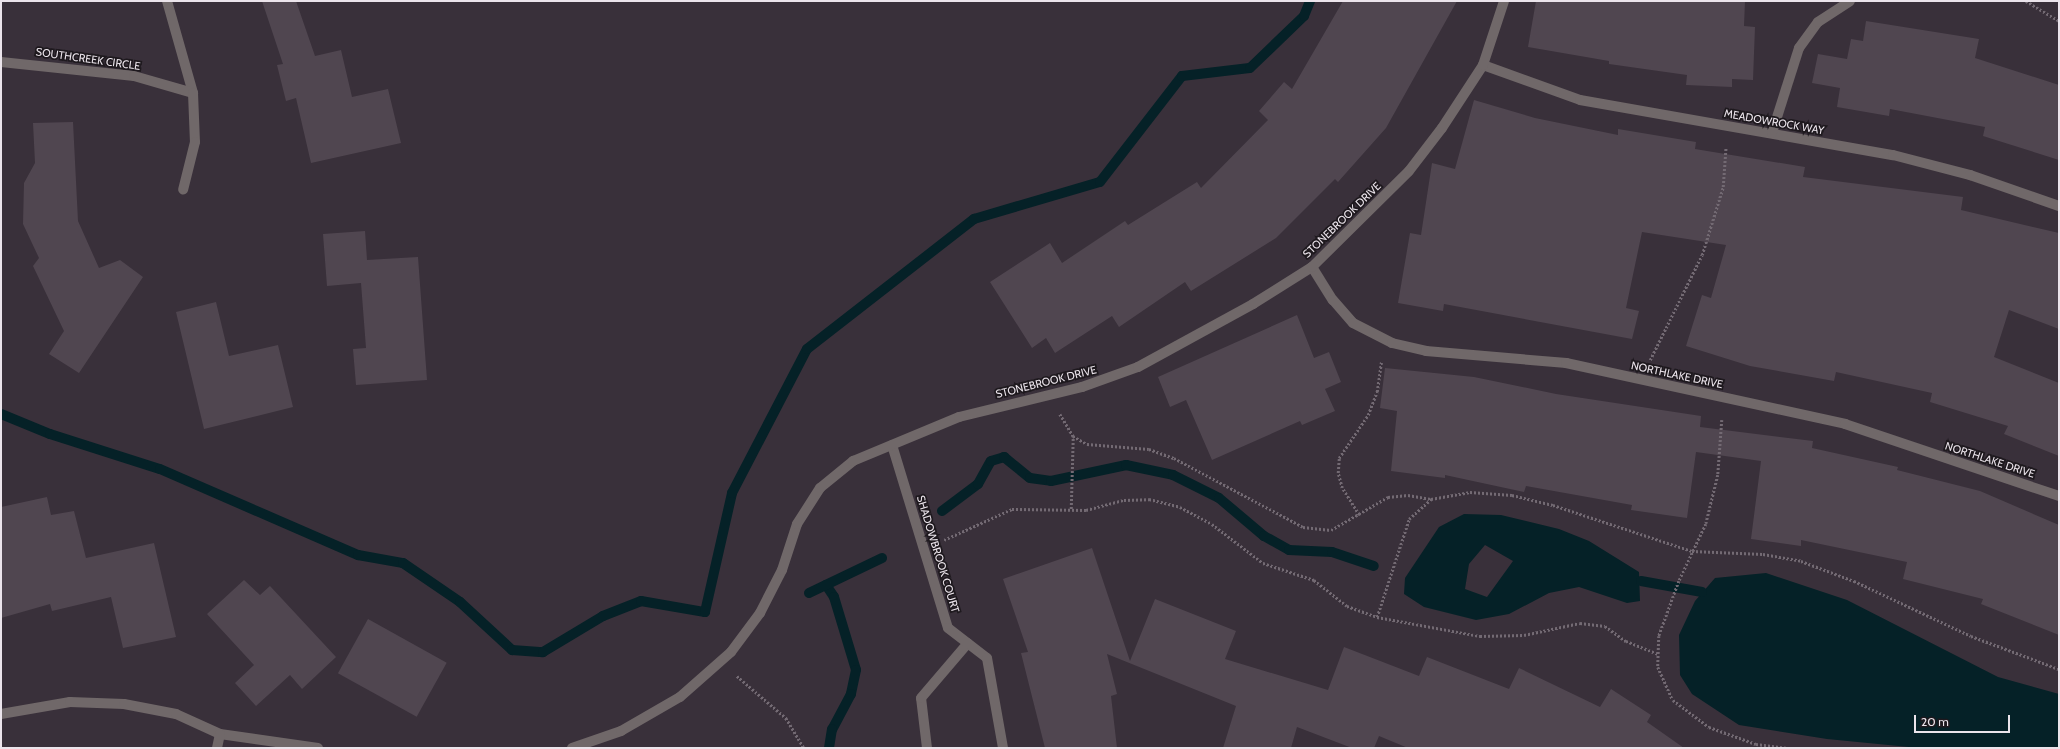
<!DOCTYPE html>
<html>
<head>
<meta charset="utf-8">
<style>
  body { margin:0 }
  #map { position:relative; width:2060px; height:749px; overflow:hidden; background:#39303a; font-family:Cabin,sans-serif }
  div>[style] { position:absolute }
  .water>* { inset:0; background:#052127 }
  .stream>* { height:10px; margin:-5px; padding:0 5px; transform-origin:5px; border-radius:5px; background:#052127 }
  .building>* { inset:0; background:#504650; transform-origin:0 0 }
  .path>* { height:2.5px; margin-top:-1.25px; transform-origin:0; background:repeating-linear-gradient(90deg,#736a73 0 2px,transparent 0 4px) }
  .service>* { height:10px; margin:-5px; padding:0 5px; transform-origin:5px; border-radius:5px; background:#706869 }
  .minor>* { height:10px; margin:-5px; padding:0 5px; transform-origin:5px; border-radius:5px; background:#706869 }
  span { translate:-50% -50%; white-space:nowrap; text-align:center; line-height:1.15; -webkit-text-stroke:3.5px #1e191e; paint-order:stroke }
  .street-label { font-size:11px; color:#ebe4eb }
  .frame { position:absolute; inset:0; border:2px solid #ebe4eb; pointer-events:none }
  .scale { position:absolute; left:1914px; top:715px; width:96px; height:18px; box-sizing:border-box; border:2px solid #ebe4eb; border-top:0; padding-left:5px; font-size:12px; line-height:14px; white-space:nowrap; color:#ebe4eb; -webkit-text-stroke:3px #1e191e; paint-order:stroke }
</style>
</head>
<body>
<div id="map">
  <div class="water">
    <i style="clip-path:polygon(evenodd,1464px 514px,1501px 515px,1559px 529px,1589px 541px,1639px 572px,1640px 601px,1627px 603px,1579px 587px,1549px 593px,1509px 614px,1476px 620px,1424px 607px,1404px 594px,1405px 578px,1439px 527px,1464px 514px,1485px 545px,1513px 561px,1487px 597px,1465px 589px,1469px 564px,1485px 545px)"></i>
    <i style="clip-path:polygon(1766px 573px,1847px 600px,1998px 677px,2059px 694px,2059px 748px,1919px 748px,1827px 739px,1739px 725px,1692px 694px,1680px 675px,1679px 635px,1695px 601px,1715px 578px)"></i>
  </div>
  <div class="stream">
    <i style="left:1px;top:414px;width:53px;rotate:22.2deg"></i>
    <i style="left:50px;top:434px;width:115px;rotate:17.7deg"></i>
    <i style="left:160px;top:469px;width:216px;rotate:23.5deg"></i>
    <i style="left:358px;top:555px;width:46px;rotate:10.1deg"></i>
    <i style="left:403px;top:563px;width:69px;rotate:34.4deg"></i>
    <i style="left:460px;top:602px;width:71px;rotate:42.7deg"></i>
    <i style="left:512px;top:650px;width:31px;rotate:4deg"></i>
    <i style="left:543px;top:652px;width:70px;rotate:-31deg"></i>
    <i style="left:603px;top:616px;width:41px;rotate:-21.5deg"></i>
    <i style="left:641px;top:601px;width:65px;rotate:9.8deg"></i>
    <i style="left:705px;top:612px;width:122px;rotate:-77.2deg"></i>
    <i style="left:732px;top:493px;width:162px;rotate:-62.5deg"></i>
    <i style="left:807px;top:349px;width:212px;rotate:-37.9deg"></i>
    <i style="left:974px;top:219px;width:131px;rotate:-16.4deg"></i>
    <i style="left:1100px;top:182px;width:134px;rotate:-52.3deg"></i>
    <i style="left:1182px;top:76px;width:68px;rotate:-6.7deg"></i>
    <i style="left:1250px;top:68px;width:75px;rotate:-43.9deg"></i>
    <i style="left:1304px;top:16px;width:16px;rotate:-68deg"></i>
    <i style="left:942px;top:511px;width:45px;rotate:-36.9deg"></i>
    <i style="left:978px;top:484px;width:26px;rotate:-61deg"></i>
    <i style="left:991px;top:461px;width:14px;rotate:-17deg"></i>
    <i style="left:1004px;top:457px;width:33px;rotate:39deg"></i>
    <i style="left:1030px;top:478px;width:21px;rotate:8deg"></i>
    <i style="left:1051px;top:481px;width:77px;rotate:-12deg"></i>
    <i style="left:1126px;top:465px;width:48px;rotate:12deg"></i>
    <i style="left:1173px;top:475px;width:51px;rotate:26.6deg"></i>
    <i style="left:1219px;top:498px;width:59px;rotate:40.2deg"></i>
    <i style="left:1264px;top:536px;width:29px;rotate:29deg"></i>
    <i style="left:1289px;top:550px;width:43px;rotate:2.7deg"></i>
    <i style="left:1332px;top:552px;width:44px;rotate:18.4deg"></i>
    <i style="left:1641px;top:581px;width:62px;rotate:10.2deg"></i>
    <i style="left:826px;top:585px;width:14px;rotate:56deg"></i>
    <i style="left:834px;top:597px;width:76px;rotate:73.2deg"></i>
    <i style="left:856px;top:670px;width:25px;rotate:102deg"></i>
    <i style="left:851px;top:694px;width:40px;rotate:118deg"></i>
    <i style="left:832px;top:729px;width:19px;rotate:99deg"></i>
    <i style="left:809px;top:593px;width:81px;rotate:-25.6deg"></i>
  </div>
  <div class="building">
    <i style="clip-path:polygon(262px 1px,296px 1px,315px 56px,341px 50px,352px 97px,388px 89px,401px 143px,311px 163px,296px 98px,286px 101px,277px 65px,283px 64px)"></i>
    <i style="clip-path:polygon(1343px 1px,1457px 1px,1386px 128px,1338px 182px,1335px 179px,1276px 238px,1191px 291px,1185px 282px,1119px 327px,1112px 316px,1055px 353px,1046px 338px,1032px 348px,990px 282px,1050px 243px,1062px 263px,1125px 221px,1128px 225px,1197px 182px,1201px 188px,1268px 120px,1259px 111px,1284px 82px,1292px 89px)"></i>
    <i style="clip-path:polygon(1536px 1px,1745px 1px,1744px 26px,1755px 27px,1753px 80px,1732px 79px,1732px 87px,1686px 85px,1687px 75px,1609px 64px,1609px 61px,1528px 47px)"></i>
    <i style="clip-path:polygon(1866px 21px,1979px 39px,1975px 58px,2059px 85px,2059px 160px,1983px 136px,1985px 127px,1890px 109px,1889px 116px,1837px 107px,1840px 88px,1812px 83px,1818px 54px,1847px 59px,1851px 39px,1863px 41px)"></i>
    <i style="clip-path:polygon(1474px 100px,1535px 118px,1618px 135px,1618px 129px,1696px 142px,1695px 149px,1805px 167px,1803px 177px,1963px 197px,1961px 210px,2059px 233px,2059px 329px,2009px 310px,1994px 357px,2059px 383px,2059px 456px,2004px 434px,2008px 426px,1930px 402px,1932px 393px,1836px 372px,1834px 381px,1750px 366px,1686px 346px,1702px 295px,1711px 298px,1726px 245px,1642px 232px,1626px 308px,1639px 311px,1632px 339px,1444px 304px,1443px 311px,1398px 303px,1410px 233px,1421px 235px,1432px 163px,1455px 169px)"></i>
    <i style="clip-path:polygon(73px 122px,78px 221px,99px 268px,120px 260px,143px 277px,79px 373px,49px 354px,64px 331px,33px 266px,39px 258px,23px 224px,24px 183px,35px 163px,33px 123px)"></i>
    <i style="clip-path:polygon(365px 231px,367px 260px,418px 257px,427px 380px,356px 385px,353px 349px,366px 348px,361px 283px,327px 286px,323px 234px)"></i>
    <i style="clip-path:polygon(216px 302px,229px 356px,278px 345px,293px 407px,204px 429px,176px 312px)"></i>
    <i style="clip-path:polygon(1297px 315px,1314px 358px,1329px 352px,1341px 382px,1325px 389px,1335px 411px,1302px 425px,1300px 421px,1212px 460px,1186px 400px,1170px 407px,1158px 377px)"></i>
    <i style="clip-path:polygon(1385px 368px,1474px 377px,1556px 394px,1701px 416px,1700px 427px,1813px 441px,1812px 448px,1898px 467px,1897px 470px,1980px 491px,2059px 525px,2059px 635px,1981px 604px,1983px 599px,1903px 579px,1907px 562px,1801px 540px,1801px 546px,1751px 539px,1761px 461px,1696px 452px,1687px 518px,1631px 510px,1632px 505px,1526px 486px,1524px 492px,1445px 475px,1445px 478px,1391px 471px,1397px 411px,1380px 408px)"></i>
    <i style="clip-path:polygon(47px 497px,51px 515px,74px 511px,86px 558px,154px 543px,176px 637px,123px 648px,111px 597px,52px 611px,50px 604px,1px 618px,1px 507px)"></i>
    <i style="clip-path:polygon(1092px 548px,1130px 661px,1155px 599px,1236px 631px,1225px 659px,1328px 690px,1344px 647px,1419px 676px,1427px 657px,1509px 689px,1519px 668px,1600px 707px,1611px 689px,1651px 715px,1647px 722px,1684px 748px,1408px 748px,1379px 736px,1374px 748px,1352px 748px,1297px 727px,1291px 748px,1223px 748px,1236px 706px,1107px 654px,1117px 694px,1111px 696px,1117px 748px,1045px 748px,1021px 653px,1028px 652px,1003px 579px)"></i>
    <i style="clip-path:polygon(244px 580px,260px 595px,270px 586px,336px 657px,302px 689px,290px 675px,256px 706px,235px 683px,254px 665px,207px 614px)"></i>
    <i style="left:368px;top:619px;width:90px;height:62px;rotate:29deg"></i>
  </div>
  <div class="path">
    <i style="left:2026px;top:1px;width:39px;rotate:31deg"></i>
    <i style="left:1650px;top:360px;width:117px;rotate:-63.7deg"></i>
    <i style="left:1702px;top:255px;width:71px;rotate:-72.8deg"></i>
    <i style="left:1723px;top:187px;width:39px;rotate:-86deg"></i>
    <i style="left:1060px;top:414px;width:26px;rotate:59deg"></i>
    <i style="left:1073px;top:436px;width:16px;rotate:30deg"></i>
    <i style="left:1087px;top:444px;width:62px;rotate:4.6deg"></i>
    <i style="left:1149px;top:449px;width:27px;rotate:20deg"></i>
    <i style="left:1174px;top:458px;width:146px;rotate:28.1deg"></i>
    <i style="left:1303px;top:527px;width:28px;rotate:6deg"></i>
    <i style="left:1331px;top:530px;width:66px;rotate:-30.1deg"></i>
    <i style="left:1388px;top:497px;width:20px;rotate:-6deg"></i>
    <i style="left:1408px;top:495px;width:23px;rotate:10deg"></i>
    <i style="left:1722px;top:420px;width:55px;rotate:94.2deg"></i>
    <i style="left:1718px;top:475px;width:50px;rotate:103.8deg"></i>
    <i style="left:1706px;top:524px;width:63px;rotate:115.3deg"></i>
    <i style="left:1679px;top:581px;width:59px;rotate:110deg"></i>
    <i style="left:1659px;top:636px;width:31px;rotate:92deg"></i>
    <i style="left:1658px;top:667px;width:36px;rotate:66deg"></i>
    <i style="left:1673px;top:700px;width:45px;rotate:36.9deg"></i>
    <i style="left:1709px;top:727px;width:50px;rotate:19.9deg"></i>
    <i style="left:1756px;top:744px;width:32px;rotate:7deg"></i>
    <i style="left:1071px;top:509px;width:73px;rotate:-88.4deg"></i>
    <i style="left:1359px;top:515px;width:32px;rotate:-122deg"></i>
    <i style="left:1342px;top:488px;width:16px;rotate:-105deg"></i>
    <i style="left:1338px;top:473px;width:15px;rotate:-86deg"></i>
    <i style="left:1339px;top:458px;width:52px;rotate:-56deg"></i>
    <i style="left:1368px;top:415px;width:25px;rotate:-69deg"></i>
    <i style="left:1377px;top:392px;width:30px;rotate:-82deg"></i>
    <i style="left:944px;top:540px;width:75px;rotate:-24.5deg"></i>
    <i style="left:1012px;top:509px;width:74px;rotate:0.8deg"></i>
    <i style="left:1086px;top:510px;width:39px;rotate:-15deg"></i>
    <i style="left:1124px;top:500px;width:25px;rotate:-2deg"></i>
    <i style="left:1149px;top:499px;width:32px;rotate:14deg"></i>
    <i style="left:1180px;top:507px;width:36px;rotate:28deg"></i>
    <i style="left:1212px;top:524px;width:64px;rotate:37.4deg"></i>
    <i style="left:1263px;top:563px;width:54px;rotate:18.4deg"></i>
    <i style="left:1314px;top:580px;width:42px;rotate:38.2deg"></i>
    <i style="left:1347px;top:606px;width:32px;rotate:20deg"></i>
    <i style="left:1377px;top:617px;width:105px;rotate:10.5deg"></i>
    <i style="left:1480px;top:636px;width:44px;rotate:-1.3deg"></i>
    <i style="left:1524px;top:635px;width:57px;rotate:-12.1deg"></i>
    <i style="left:1580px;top:623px;width:25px;rotate:7deg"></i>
    <i style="left:1605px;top:626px;width:26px;rotate:36deg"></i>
    <i style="left:1626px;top:641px;width:35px;rotate:22deg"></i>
    <i style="left:1377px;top:617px;width:103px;rotate:-71.9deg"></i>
    <i style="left:1409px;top:519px;width:30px;rotate:-42deg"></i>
    <i style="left:1431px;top:499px;width:40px;rotate:-10deg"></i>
    <i style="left:1470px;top:492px;width:42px;rotate:4.1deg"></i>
    <i style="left:1512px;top:495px;width:42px;rotate:13.7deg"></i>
    <i style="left:1553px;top:505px;width:146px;rotate:18.3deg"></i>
    <i style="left:1692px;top:551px;width:71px;rotate:2.4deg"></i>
    <i style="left:1763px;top:554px;width:39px;rotate:10deg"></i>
    <i style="left:1801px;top:561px;width:57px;rotate:20.7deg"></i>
    <i style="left:1854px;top:581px;width:129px;rotate:25.2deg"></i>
    <i style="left:1971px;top:636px;width:94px;rotate:20.6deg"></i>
    <i style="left:737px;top:676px;width:65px;rotate:40.6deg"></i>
    <i style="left:786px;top:718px;width:35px;rotate:59deg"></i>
  </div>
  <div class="service">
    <i style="left:927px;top:748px;width:50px;rotate:-96.8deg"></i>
    <i style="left:921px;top:698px;width:72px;rotate:-49.5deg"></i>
  </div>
  <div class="minor">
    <i style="left:167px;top:1px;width:96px;rotate:74.2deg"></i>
    <i style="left:1px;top:62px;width:134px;rotate:6deg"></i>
    <i style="left:134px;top:76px;width:61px;rotate:16.1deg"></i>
    <i style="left:193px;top:93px;width:49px;rotate:87.7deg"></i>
    <i style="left:195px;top:142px;width:49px;rotate:104deg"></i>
    <i style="left:1483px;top:65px;width:103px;rotate:19.8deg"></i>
    <i style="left:1580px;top:100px;width:318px;rotate:10deg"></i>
    <i style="left:1893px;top:155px;width:80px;rotate:14.6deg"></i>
    <i style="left:1970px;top:175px;width:94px;rotate:19.2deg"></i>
    <i style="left:1772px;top:133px;width:89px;rotate:-72.4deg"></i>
    <i style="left:1799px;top:48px;width:32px;rotate:-54deg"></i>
    <i style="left:1818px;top:22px;width:38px;rotate:-33deg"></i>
    <i style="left:1312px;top:267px;width:39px;rotate:58deg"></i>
    <i style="left:1333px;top:300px;width:30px;rotate:49deg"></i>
    <i style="left:1353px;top:323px;width:44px;rotate:27.1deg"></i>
    <i style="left:1392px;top:343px;width:35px;rotate:13deg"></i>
    <i style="left:1426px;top:351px;width:141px;rotate:4.9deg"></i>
    <i style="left:1566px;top:363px;width:286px;rotate:12.3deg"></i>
    <i style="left:1845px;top:424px;width:226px;rotate:18.6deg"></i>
    <i style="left:892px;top:445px;width:191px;rotate:73deg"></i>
    <i style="left:948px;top:628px;width:49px;rotate:37.6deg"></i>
    <i style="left:987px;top:658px;width:91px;rotate:79.9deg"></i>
    <i style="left:1px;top:714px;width:70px;rotate:-9.9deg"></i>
    <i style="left:70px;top:702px;width:54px;rotate:2.1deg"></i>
    <i style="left:124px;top:704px;width:53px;rotate:10.9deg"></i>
    <i style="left:176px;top:714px;width:48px;rotate:24.4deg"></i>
    <i style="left:220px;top:734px;width:99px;rotate:8.1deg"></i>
    <i style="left:217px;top:748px;width:14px;rotate:-78deg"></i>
    <i style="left:572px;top:748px;width:52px;rotate:-19.1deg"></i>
    <i style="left:621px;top:731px;width:68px;rotate:-30deg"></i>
    <i style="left:680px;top:697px;width:68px;rotate:-41.4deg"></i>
    <i style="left:731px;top:652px;width:49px;rotate:-53.4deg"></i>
    <i style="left:760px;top:613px;width:48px;rotate:-62.9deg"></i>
    <i style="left:782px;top:570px;width:48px;rotate:-71.9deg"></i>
    <i style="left:797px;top:524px;width:43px;rotate:-57.4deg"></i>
    <i style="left:820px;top:488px;width:43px;rotate:-39.3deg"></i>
    <i style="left:853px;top:461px;width:115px;rotate:-22.5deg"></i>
    <i style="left:959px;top:417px;width:127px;rotate:-13.7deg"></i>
    <i style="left:1082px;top:387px;width:59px;rotate:-19.7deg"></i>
    <i style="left:1138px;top:367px;width:131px;rotate:-28.7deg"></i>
    <i style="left:1253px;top:304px;width:70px;rotate:-32.1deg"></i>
    <i style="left:1312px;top:267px;width:136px;rotate:-44.7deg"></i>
    <i style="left:1409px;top:171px;width:54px;rotate:-52.5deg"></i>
    <i style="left:1442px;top:128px;width:75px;rotate:-56.9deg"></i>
    <i style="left:1483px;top:65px;width:67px;rotate:-71.8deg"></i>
  </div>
  <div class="street-label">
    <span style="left:88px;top:59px;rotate:8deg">SOUTHCREEK CIRCLE</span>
    <span style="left:1774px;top:122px;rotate:10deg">MEADOWROCK WAY</span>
    <span style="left:1342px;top:220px;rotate:-44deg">STONEBROOK DRIVE</span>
    <span style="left:1677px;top:375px;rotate:12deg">NORTHLAKE DRIVE</span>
    <span style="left:1046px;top:382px;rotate:-14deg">STONEBROOK DRIVE</span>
    <span style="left:1990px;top:460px;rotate:18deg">NORTHLAKE DRIVE</span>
    <span style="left:938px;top:554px;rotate:73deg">SHADOWBROOK COURT</span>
  </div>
  <div class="frame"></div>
  <div class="scale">20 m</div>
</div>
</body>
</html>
